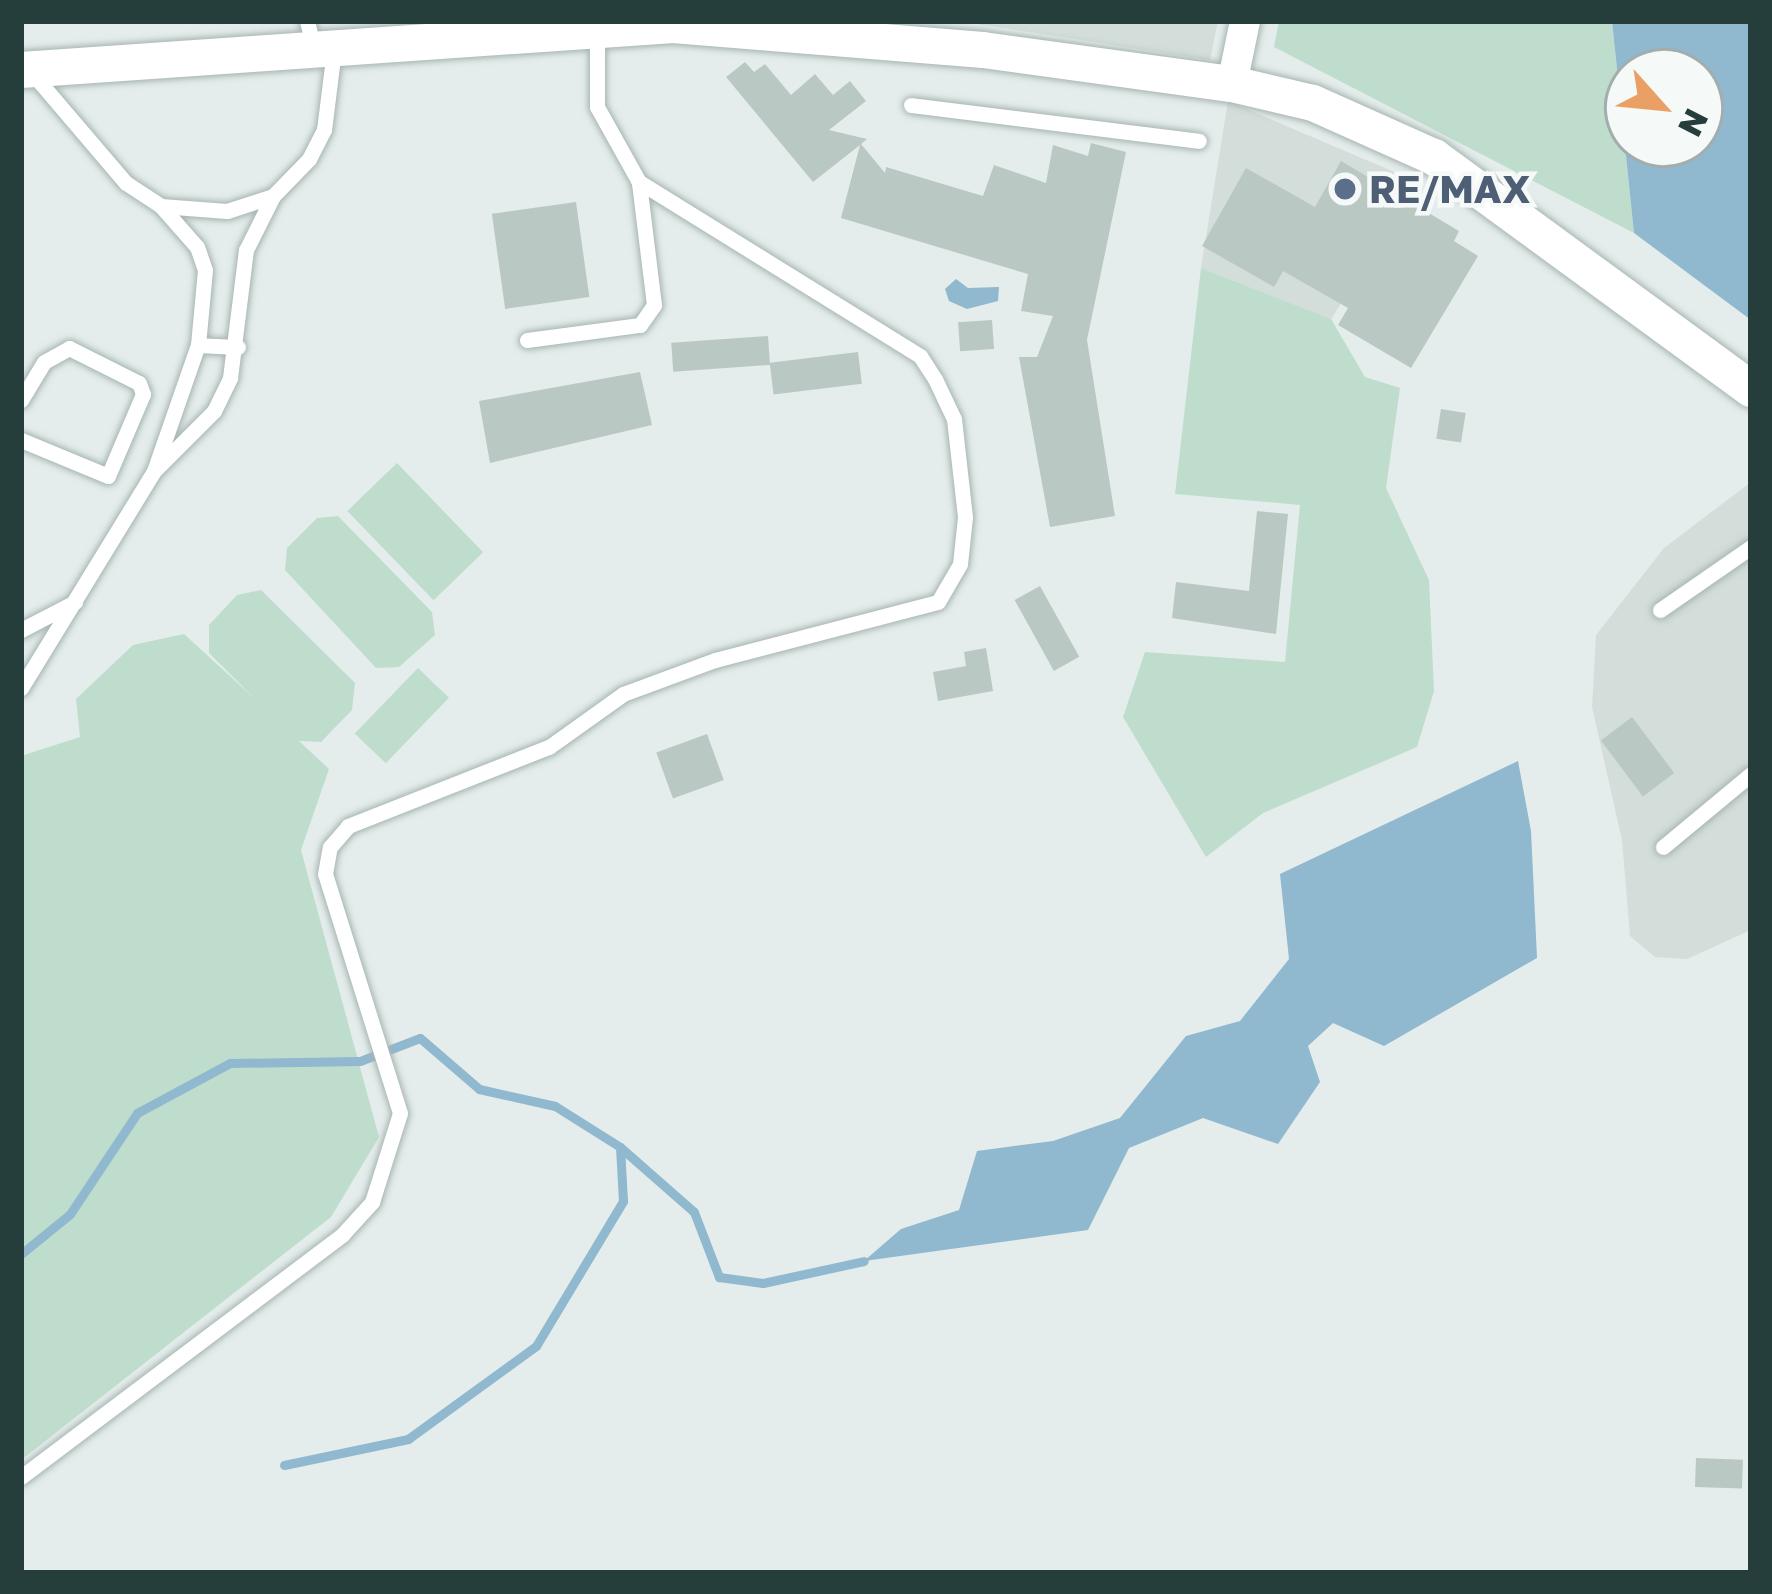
<!DOCTYPE html>
<html>
<head>
<meta charset="utf-8">
<style>
  body { margin:0 }
  #map { position:relative; width:1772px; height:1594px; overflow:hidden; background:#e4edeb; font-family:"Golos Text",sans-serif }
  div>[style] { position:absolute }
  .built>* { inset:0; background:#d3ddda }
  .green>* { inset:0; background:#bfddcd; transform-origin:0 0 }
  .water>* { inset:0; background:#90b8cf }
  .stream>* { height:9px; margin:-4.5px; padding:0 4.5px; transform-origin:4.5px; border-radius:4.5px; background:#90b8cf }
  .building>* { inset:0; background:#bac8c4; transform-origin:0 0 }
  .roads { filter:drop-shadow(0 0 3px #a7b5b3) drop-shadow(0 0 3px #a7b5b3) }
  .service>* { height:15px; margin:-7.5px; padding:0 7.5px; transform-origin:7.5px; border-radius:7.5px; background:#fff }
  .minor>* { height:30px; margin:-15px; padding:0 15px; transform-origin:15px; border-radius:15px; background:#fff }
  .tertiary>* { height:36px; margin:-18px; padding:0 18px; transform-origin:18px; border-radius:18px; background:#fff }
  .dots>* { width:33px; height:33px; translate:-50% -50%; box-sizing:border-box; border:6px solid #f5f9f8; border-radius:50% }
  span { translate:-50% -50%; white-space:nowrap; text-align:center; line-height:1.15; -webkit-text-stroke:9px #f5f9f8; paint-order:stroke }
  .service-label { font-size:39px; color:#4e5e75; font-weight:700 }
  .left { translate:0 -50%; text-align:left }
  .frame { position:absolute; inset:0; border:24px solid #253e3c; pointer-events:none }
  .north { position:absolute; left:1604px; top:48px; width:120px; height:120px; box-sizing:border-box; background:#f5f9f8; border:3px solid #a2aead; border-radius:50%; rotate:117deg; font-size:33px; font-weight:700; line-height:48px; text-align:center; color:#253e3c }
  .north::after { content:''; display:block; margin:auto; width:42px; height:54px; background:#eaa065; clip-path:polygon(50% 0,100% 100%,50% 72%,0 100%) }
</style>
</head>
<body>
<div id="map">
  <div class="built">
    <i style="clip-path:polygon(958px 21px,1218px 21px,1210px 60px)"></i>
    <i style="clip-path:polygon(1228px 101px,1418px 182px,1331px 319px,1201px 268px)"></i>
    <i style="clip-path:polygon(1751px 482px,1751px 930px,1687px 959px,1655px 957px,1630px 936px,1622px 840px,1592px 707px,1596px 635px,1664px 548px)"></i>
  </div>
  <div class="green">
    <i style="clip-path:polygon(1279px 21px,1612px 21px,1634px 233px,1274px 47px)"></i>
    <i style="clip-path:polygon(1201px 268px,1331px 319px,1365px 377px,1400px 388px,1386px 488px,1429px 580px,1434px 691px,1417px 747px,1263px 813px,1206px 857px,1123px 717px,1145px 652px,1285px 662px,1300px 505px,1175px 494px)"></i>
    <i style="left:397px;top:463px;width:124px;height:69px;rotate:46deg"></i>
    <i style="clip-path:polygon(338px 516px,432px 612px,435px 635px,399px 667px,376px 668px,285px 570px,287px 548px,317px 518px)"></i>
    <i style="clip-path:polygon(261px 590px,355px 683px,352px 710px,321px 742px,299px 741px,329px 769px,301px 850px,379px 1137px,331px 1217px,21px 1460px,21px 756px,80px 737px,76px 699px,133px 645px,184px 634px,254px 698px,209px 653px,209px 625px,237px 595px)"></i>
    <i style="left:418px;top:668px;width:43px;height:91px;rotate:44deg"></i>
  </div>
  <div class="water">
    <i style="clip-path:polygon(evenodd,1612px 21px,1751px 21px,1751px 320px,1634px 233px,1612px 21px,1628px 72px,1700px 72px,1700px 144px,1628px 144px,1628px 72px)"></i>
    <i style="clip-path:polygon(956px 279px,968px 288px,999px 287px,998px 301px,967px 309px,949px 301px,945px 289px)"></i>
    <i style="clip-path:polygon(1518px 761px,1531px 831px,1537px 958px,1384px 1046px,1333px 1023px,1308px 1046px,1320px 1082px,1278px 1144px,1203px 1118px,1129px 1148px,1088px 1230px,864px 1261px,901px 1229px,959px 1210px,977px 1151px,1053px 1141px,1120px 1118px,1186px 1036px,1240px 1021px,1289px 959px,1280px 874px)"></i>
  </div>
  <div class="stream">
    <i style="left:21px;top:1254px;width:63px;rotate:-39.2deg"></i>
    <i style="left:70px;top:1214px;width:121px;rotate:-56.4deg"></i>
    <i style="left:137px;top:1113px;width:106px;rotate:-28.3deg"></i>
    <i style="left:230px;top:1063px;width:130px;rotate:-0.9deg"></i>
    <i style="left:360px;top:1061px;width:64px;rotate:-21deg"></i>
    <i style="left:420px;top:1038px;width:78px;rotate:40.8deg"></i>
    <i style="left:479px;top:1089px;width:78px;rotate:12.6deg"></i>
    <i style="left:555px;top:1106px;width:77px;rotate:32.2deg"></i>
    <i style="left:620px;top:1147px;width:98px;rotate:41.3deg"></i>
    <i style="left:694px;top:1212px;width:70px;rotate:69deg"></i>
    <i style="left:719px;top:1277px;width:44px;rotate:7.8deg"></i>
    <i style="left:763px;top:1283px;width:103px;rotate:-12.3deg"></i>
    <i style="left:284px;top:1465px;width:127px;rotate:-11.8deg"></i>
    <i style="left:408px;top:1439px;width:158px;rotate:-36deg"></i>
    <i style="left:536px;top:1346px;width:169px;rotate:-59deg"></i>
    <i style="left:623px;top:1201px;width:54px;rotate:-93.2deg"></i>
  </div>
  <div class="building">
    <i style="clip-path:polygon(745px 62px,754px 72px,765px 64px,791px 95px,815px 74px,833px 95px,850px 81px,866px 101px,829px 130px,867px 139px,861px 144px,885px 173px,886px 167px,983px 196px,994px 165px,1046px 183px,1053px 145px,1088px 156px,1091px 143px,1126px 152px,1087px 340px,1115px 516px,1050px 527px,1019px 357px,1037px 357px,1053px 316px,1021px 311px,1028px 274px,841px 218px,860px 145px,813px 182px,726px 77px)"></i>
    <i style="clip-path:polygon(1341px 161px,1459px 231px,1454px 241px,1478px 256px,1411px 368px,1338px 325px,1348px 308px,1283px 271px,1274px 287px,1202px 246px,1246px 168px,1315px 207px)"></i>
    <i style="left:576px;top:202px;width:96px;height:85px;rotate:82deg"></i>
    <i style="left:992px;top:320px;width:29px;height:34px;rotate:86deg"></i>
    <i style="left:768px;top:336px;width:29px;height:97px;rotate:86deg"></i>
    <i style="left:858px;top:352px;width:32px;height:89px;rotate:83deg"></i>
    <i style="clip-path:polygon(640px 372px,652px 425px,490px 463px,479px 401px)"></i>
    <i style="left:1441px;top:409px;width:25px;height:30px;rotate:9deg"></i>
    <i style="clip-path:polygon(1257px 511px,1288px 514px,1276px 634px,1172px 618px,1176px 582px,1249px 591px)"></i>
    <i style="left:1040px;top:586px;width:81px;height:29px;rotate:61deg"></i>
    <i style="clip-path:polygon(986px 648px,993px 691px,938px 701px,933px 672px,966px 666px,964px 652px)"></i>
    <i style="left:1632px;top:717px;width:70px;height:39px;rotate:53deg"></i>
    <i style="left:707px;top:734px;width:49px;height:54px;rotate:70deg"></i>
    <i style="left:1696px;top:1458px;width:47px;height:29px;rotate:2deg"></i>
  </div>
  <div class="roads">
    <div class="service">
      <i style="left:307px;top:21px;width:29px;rotate:76deg"></i>
      <i style="left:32px;top:73px;width:145px;rotate:49.5deg"></i>
      <i style="left:126px;top:183px;width:42px;rotate:33.3deg"></i>
      <i style="left:161px;top:206px;width:66px;rotate:4.3deg"></i>
      <i style="left:227px;top:211px;width:48px;rotate:-18.1deg"></i>
      <i style="left:273px;top:196px;width:52px;rotate:-45.8deg"></i>
      <i style="left:309px;top:159px;width:33px;rotate:-63deg"></i>
      <i style="left:324px;top:130px;width:81px;rotate:-82.9deg"></i>
      <i style="left:911px;top:105px;width:290px;rotate:7.1deg"></i>
      <i style="left:527px;top:340px;width:114px;rotate:-7.6deg"></i>
      <i style="left:640px;top:325px;width:24px;rotate:-55deg"></i>
      <i style="left:654px;top:305px;width:124px;rotate:-97deg"></i>
      <i style="left:198px;top:345px;width:40px;rotate:2.9deg"></i>
      <i style="left:21px;top:400px;width:44px;rotate:-58.8deg"></i>
      <i style="left:44px;top:362px;width:29px;rotate:-29deg"></i>
      <i style="left:69px;top:348px;width:78px;rotate:26.6deg"></i>
      <i style="left:139px;top:383px;width:12px;rotate:70deg"></i>
      <i style="left:143px;top:394px;width:89px;rotate:113.1deg"></i>
      <i style="left:108px;top:476px;width:94px;rotate:-157.5deg"></i>
      <i style="left:156px;top:469px;width:82px;rotate:-45deg"></i>
      <i style="left:214px;top:411px;width:37px;rotate:-64deg"></i>
      <i style="left:230px;top:378px;width:129px;rotate:-82.9deg"></i>
      <i style="left:246px;top:250px;width:60px;rotate:-63.4deg"></i>
      <i style="left:1660px;top:610px;width:111px;rotate:-34.7deg"></i>
      <i style="left:21px;top:630px;width:61px;rotate:-27.4deg"></i>
      <i style="left:21px;top:688px;width:255px;rotate:-58.5deg"></i>
      <i style="left:154px;top:471px;width:133px;rotate:-70.8deg"></i>
      <i style="left:198px;top:345px;width:75px;rotate:-84.7deg"></i>
      <i style="left:205px;top:270px;width:24px;rotate:-109deg"></i>
      <i style="left:197px;top:247px;width:55px;rotate:-131.3deg"></i>
      <i style="left:1663px;top:847px;width:114px;rotate:-39.7deg"></i>
      <i style="left:21px;top:1477px;width:402px;rotate:-37deg"></i>
      <i style="left:342px;top:1235px;width:45px;rotate:-47.7deg"></i>
      <i style="left:372px;top:1202px;width:93px;rotate:-72.5deg"></i>
      <i style="left:400px;top:1113px;width:250px;rotate:-107.4deg"></i>
      <i style="left:325px;top:874px;width:27px;rotate:-80deg"></i>
      <i style="left:330px;top:847px;width:28px;rotate:-49deg"></i>
      <i style="left:348px;top:826px;width:216px;rotate:-21.5deg"></i>
      <i style="left:549px;top:747px;width:91px;rotate:-35.6deg"></i>
      <i style="left:623px;top:694px;width:98px;rotate:-20.3deg"></i>
      <i style="left:715px;top:660px;width:230px;rotate:-14.6deg"></i>
      <i style="left:938px;top:602px;width:44px;rotate:-59.9deg"></i>
      <i style="left:960px;top:564px;width:47px;rotate:-83.9deg"></i>
      <i style="left:965px;top:517px;width:99px;rotate:-96.4deg"></i>
      <i style="left:954px;top:419px;width:44px;rotate:-115.4deg"></i>
      <i style="left:935px;top:379px;width:27px;rotate:-123deg"></i>
      <i style="left:920px;top:356px;width:331px;rotate:-148.2deg"></i>
      <i style="left:639px;top:182px;width:86px;rotate:-119.2deg"></i>
      <i style="left:597px;top:107px;width:77px;rotate:-90deg"></i>
    </div>
    <div class="minor">
      <i style="left:1232px;top:84px;width:64px;rotate:-78.3deg"></i>
    </div>
    <div class="tertiary">
      <i style="left:21px;top:70px;width:654px;rotate:-3.95deg"></i>
      <i style="left:673px;top:25px;width:311px;rotate:4.6deg"></i>
      <i style="left:983px;top:50px;width:251px;rotate:7.8deg"></i>
      <i style="left:1232px;top:84px;width:83px;rotate:13.2deg"></i>
      <i style="left:1313px;top:103px;width:133px;rotate:24.1deg"></i>
      <i style="left:1434px;top:157px;width:393px;rotate:36.2deg"></i>
    </div>
  </div>
  <div class="dots">
    <i style="left:1345px;top:189px;background:#5c6f8a"></i>
  </div>
  <div class="service-label">
    <span class="left" style="left:1369px;top:189px">RE/MAX</span>
  </div>
  <div class="frame"></div>
  <div class="north">N</div>
</div>
</body>
</html>
